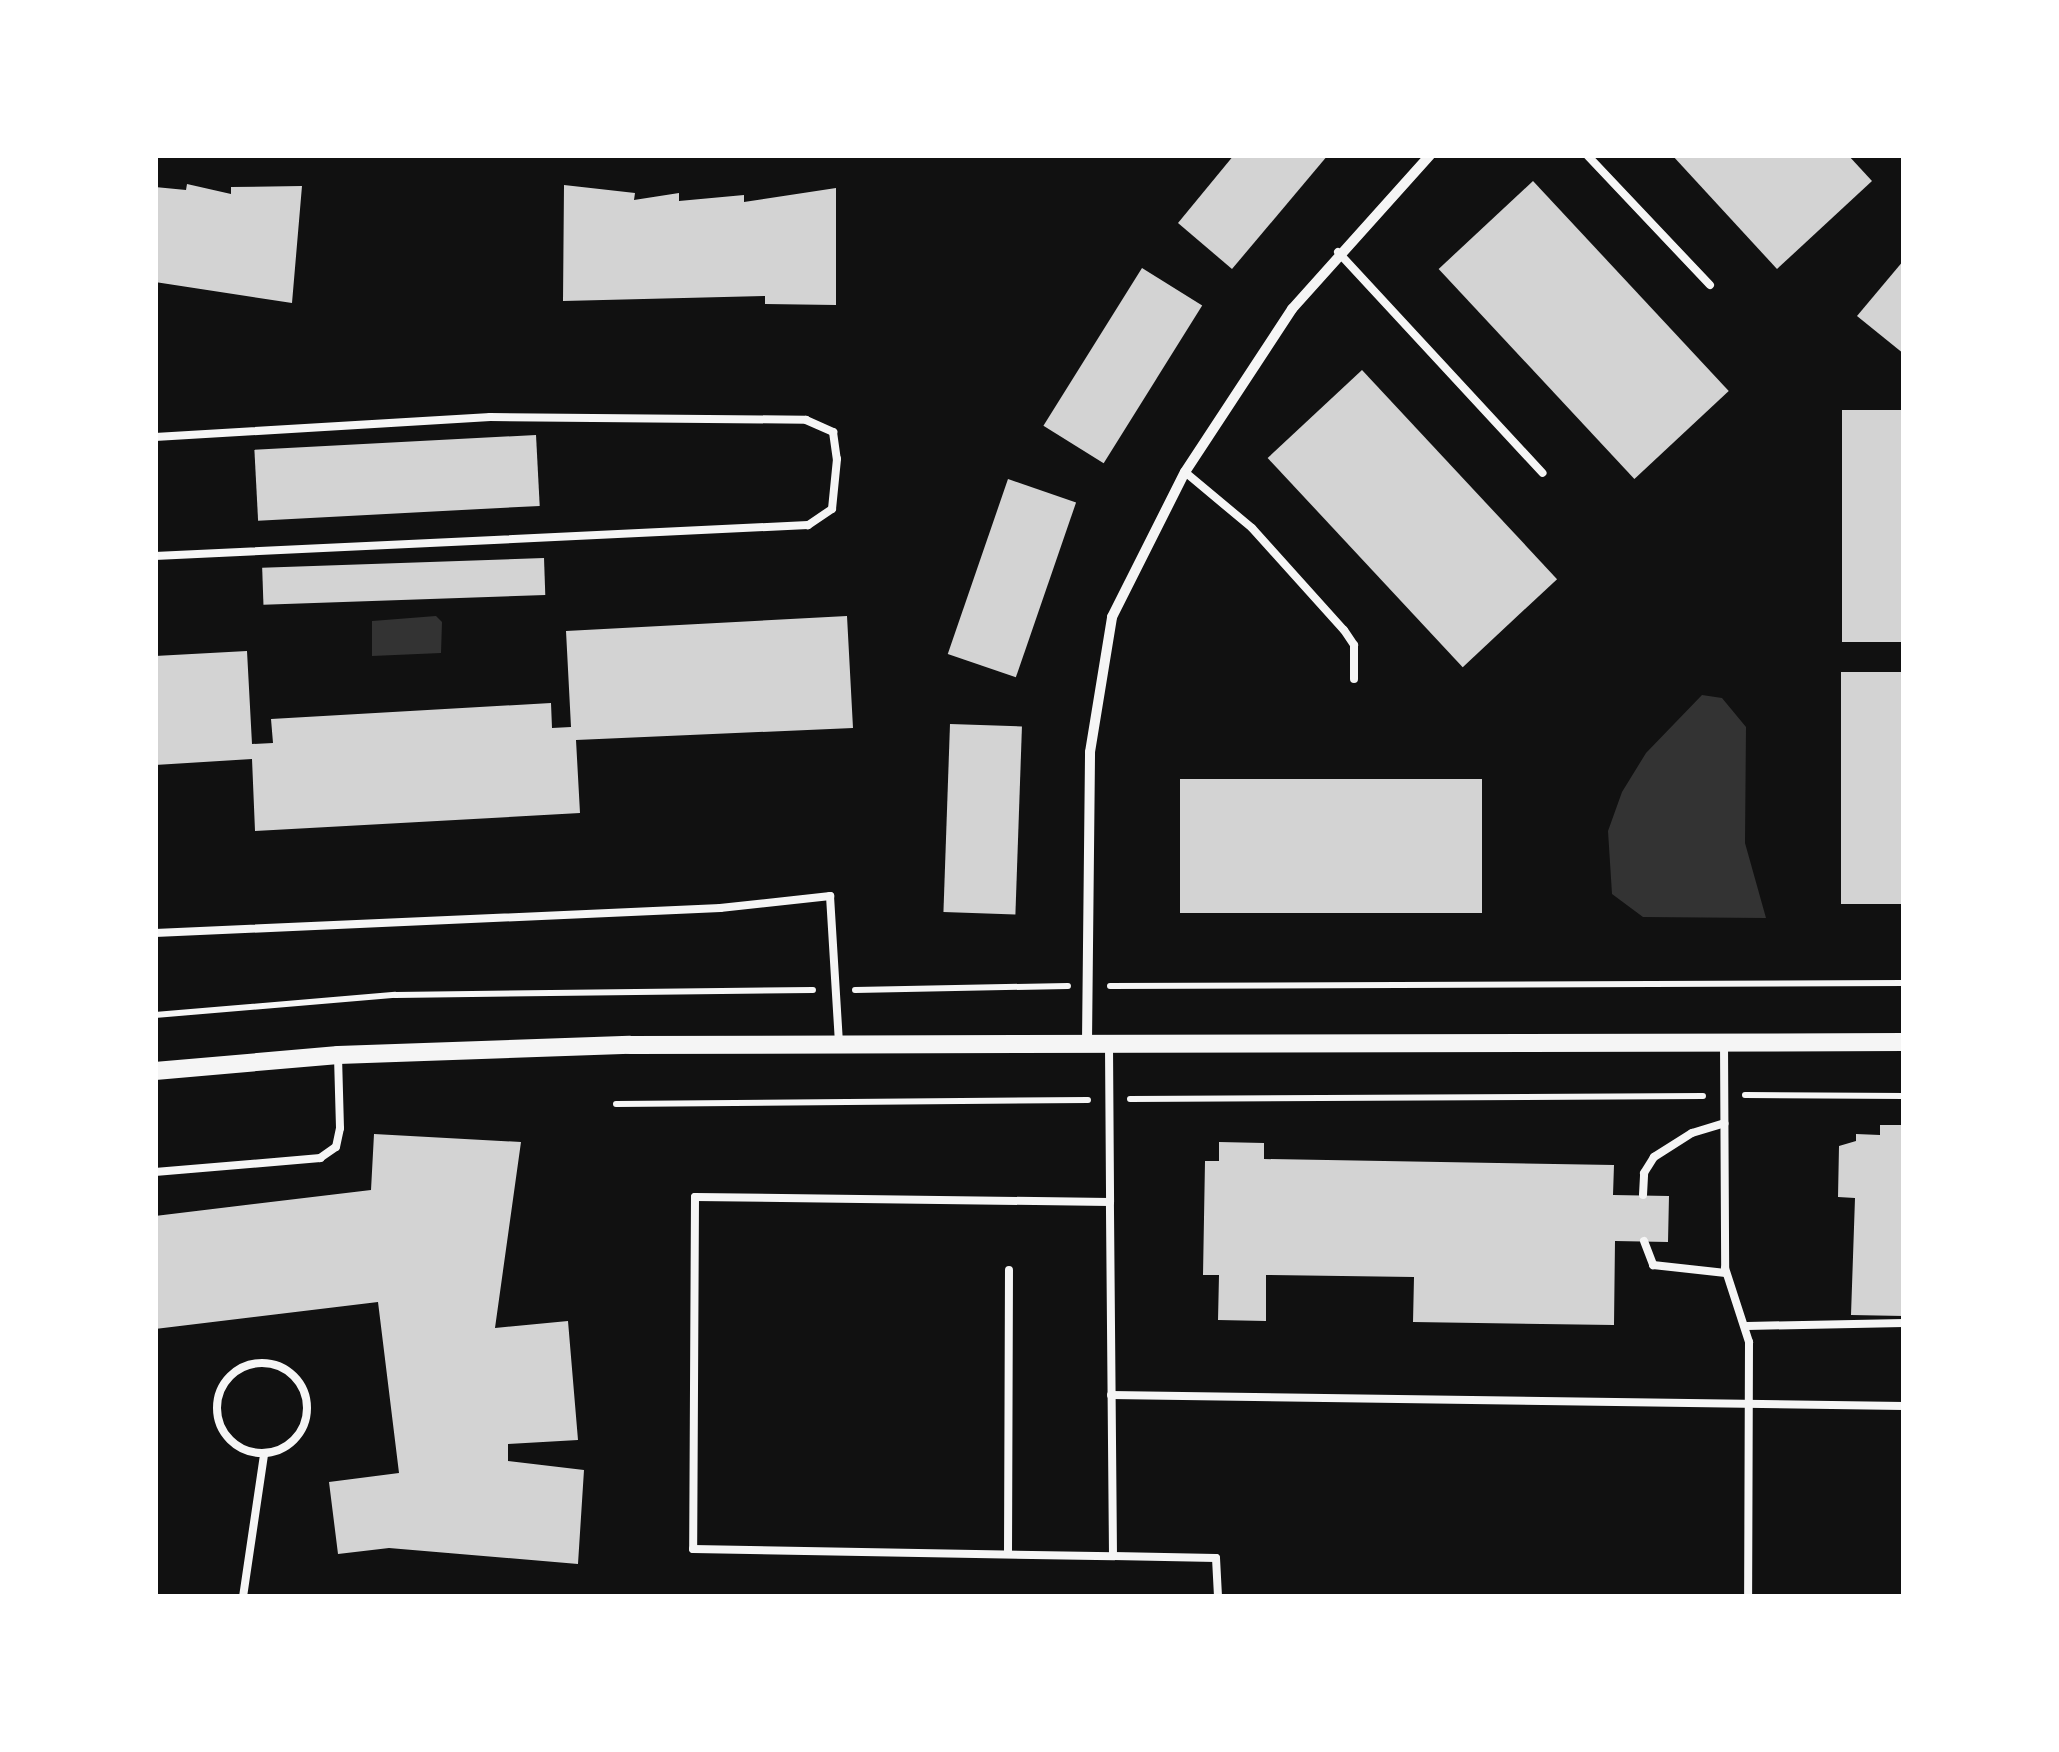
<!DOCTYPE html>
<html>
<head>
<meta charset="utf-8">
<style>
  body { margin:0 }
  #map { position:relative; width:2059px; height:1752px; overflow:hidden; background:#111; font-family:"Exo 2",sans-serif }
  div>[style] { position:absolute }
  .water>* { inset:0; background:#333 }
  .building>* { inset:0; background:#d3d3d3; transform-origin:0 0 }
  .path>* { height:6px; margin:-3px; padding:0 3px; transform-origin:3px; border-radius:3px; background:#f5f5f5 }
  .service>* { height:8px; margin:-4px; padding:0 4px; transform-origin:4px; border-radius:4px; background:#f5f5f5 }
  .service>.ring { margin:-4px; padding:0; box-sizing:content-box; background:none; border:8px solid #f5f5f5; border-radius:50% }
  .minor>* { height:10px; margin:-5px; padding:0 5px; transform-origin:5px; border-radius:5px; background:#f5f5f5 }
  .tertiary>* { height:18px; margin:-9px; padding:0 9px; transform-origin:9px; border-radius:9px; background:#f5f5f5 }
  span { translate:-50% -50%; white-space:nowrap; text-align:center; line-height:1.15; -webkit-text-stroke:10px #fff; paint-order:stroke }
  .frame { position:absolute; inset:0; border:158px solid #fff; pointer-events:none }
</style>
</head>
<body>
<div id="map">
  <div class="water">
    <i style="clip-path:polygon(436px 616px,442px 622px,441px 653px,372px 656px,372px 621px)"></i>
    <i style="clip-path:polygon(1702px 695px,1722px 698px,1746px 727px,1745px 843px,1766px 918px,1643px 917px,1612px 894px,1608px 831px,1622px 792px,1646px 753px)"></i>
  </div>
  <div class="building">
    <i style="clip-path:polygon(1234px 155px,1328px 155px,1232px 269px,1178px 223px)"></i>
    <i style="clip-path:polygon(1672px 155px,1848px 155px,1872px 181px,1777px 269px)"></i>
    <i style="left:1533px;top:181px;width:287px;height:129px;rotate:47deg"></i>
    <i style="clip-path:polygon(187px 184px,231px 194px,231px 187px,302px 186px,292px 303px,155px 282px,155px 187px,186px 190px)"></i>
    <i style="clip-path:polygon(564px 185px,635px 193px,634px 200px,679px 193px,679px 201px,744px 195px,744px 202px,836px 188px,836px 305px,765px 304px,765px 296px,563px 301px)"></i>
    <i style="clip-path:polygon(1904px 260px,1904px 354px,1857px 316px)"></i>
    <i style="left:1142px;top:268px;width:71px;height:186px;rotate:32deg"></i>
    <i style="left:1362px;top:370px;width:286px;height:129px;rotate:47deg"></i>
    <i style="left:1842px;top:410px;width:62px;height:232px"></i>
    <i style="left:536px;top:435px;width:71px;height:282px;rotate:87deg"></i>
    <i style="left:1008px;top:479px;width:72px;height:185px;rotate:19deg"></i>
    <i style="left:544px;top:558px;width:37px;height:282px;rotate:88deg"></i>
    <i style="clip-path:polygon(847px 616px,853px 728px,576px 740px,580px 813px,255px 831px,252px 759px,155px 765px,155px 656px,247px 651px,252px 744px,273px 743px,271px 719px,551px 703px,552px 728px,571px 727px,566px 631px)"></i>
    <i style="left:1841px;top:672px;width:63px;height:232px"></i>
    <i style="left:950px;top:724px;width:72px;height:188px;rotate:2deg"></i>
    <i style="left:1180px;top:779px;width:302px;height:134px"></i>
    <i style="clip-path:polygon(1880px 1125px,1904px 1125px,1904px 1316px,1851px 1315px,1855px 1198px,1838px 1197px,1839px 1146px,1856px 1141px,1856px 1134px,1880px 1135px)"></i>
    <i style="clip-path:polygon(374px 1134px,521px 1142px,495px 1328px,568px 1321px,578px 1440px,508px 1444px,508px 1461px,584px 1470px,578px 1564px,389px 1548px,338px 1554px,329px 1482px,399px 1473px,378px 1302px,155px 1329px,155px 1216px,371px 1190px)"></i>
    <i style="clip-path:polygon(1219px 1142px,1264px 1143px,1264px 1159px,1614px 1165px,1613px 1195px,1669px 1196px,1668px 1242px,1615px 1241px,1614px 1325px,1413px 1322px,1414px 1277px,1266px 1275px,1266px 1321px,1218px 1320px,1219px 1275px,1203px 1275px,1205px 1161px,1219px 1161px)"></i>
  </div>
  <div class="path">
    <i style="left:1110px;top:986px;width:794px;rotate:-0.22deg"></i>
    <i style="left:855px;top:990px;width:213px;rotate:-1.1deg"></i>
    <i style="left:155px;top:1015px;width:241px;rotate:-4.8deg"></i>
    <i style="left:395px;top:995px;width:418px;rotate:-0.7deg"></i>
    <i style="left:1745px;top:1095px;width:159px;rotate:0.4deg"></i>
    <i style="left:1130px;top:1099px;width:573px;rotate:-0.3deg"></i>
    <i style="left:616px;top:1104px;width:472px;rotate:-0.5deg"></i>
  </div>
  <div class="service">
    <i style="left:1587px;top:155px;width:179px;rotate:46.6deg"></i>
    <i style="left:1338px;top:252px;width:301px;rotate:47.2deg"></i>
    <i style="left:155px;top:437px;width:336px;rotate:-3.4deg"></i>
    <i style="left:490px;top:417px;width:316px;rotate:0.5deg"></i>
    <i style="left:806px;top:420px;width:30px;rotate:24deg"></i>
    <i style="left:833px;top:432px;width:27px;rotate:82deg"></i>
    <i style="left:837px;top:459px;width:50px;rotate:95.7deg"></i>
    <i style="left:832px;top:509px;width:29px;rotate:146deg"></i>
    <i style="left:808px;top:525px;width:654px;rotate:177.28deg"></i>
    <i style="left:1185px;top:472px;width:87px;rotate:39.9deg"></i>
    <i style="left:1252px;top:528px;width:137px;rotate:48deg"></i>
    <i style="left:1344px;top:630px;width:18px;rotate:56deg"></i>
    <i style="left:1354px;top:645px;width:34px;rotate:90deg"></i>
    <i style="left:155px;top:933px;width:566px;rotate:-2.53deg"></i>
    <i style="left:720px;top:908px;width:111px;rotate:-6.2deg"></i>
    <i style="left:830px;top:896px;width:147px;rotate:86.5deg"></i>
    <i style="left:1724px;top:1043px;width:225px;rotate:89.7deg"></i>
    <i style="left:1725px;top:1268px;width:78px;rotate:72deg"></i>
    <i style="left:1749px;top:1342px;width:255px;rotate:90.2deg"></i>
    <i style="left:1109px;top:1047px;width:155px;rotate:89.6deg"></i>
    <i style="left:155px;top:1172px;width:166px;rotate:-4.8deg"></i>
    <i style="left:320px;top:1158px;width:19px;rotate:-35deg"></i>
    <i style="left:336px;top:1147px;width:19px;rotate:-78deg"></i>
    <i style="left:340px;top:1128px;width:71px;rotate:-91.6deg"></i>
    <i style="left:1643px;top:1195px;width:22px;rotate:-87deg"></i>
    <i style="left:1644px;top:1173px;width:19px;rotate:-58deg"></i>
    <i style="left:1654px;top:1157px;width:45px;rotate:-32.3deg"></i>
    <i style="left:1692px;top:1133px;width:34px;rotate:-17deg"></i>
    <i style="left:1644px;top:1241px;width:26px;rotate:69deg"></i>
    <i style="left:1653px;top:1265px;width:73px;rotate:6.3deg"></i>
    <i style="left:1747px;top:1326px;width:157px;rotate:-1.1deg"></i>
    <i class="ring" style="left:217px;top:1363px;width:82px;height:82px"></i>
    <i style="left:1111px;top:1395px;width:793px;rotate:0.79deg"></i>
    <i style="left:1008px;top:1554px;width:284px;rotate:-89.8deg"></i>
    <i style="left:1113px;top:1556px;width:354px;rotate:-90.5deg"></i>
    <i style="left:1110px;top:1202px;width:415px;rotate:-179.3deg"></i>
    <i style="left:695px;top:1197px;width:352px;rotate:90.3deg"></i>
    <i style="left:693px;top:1549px;width:420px;rotate:1deg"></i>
    <i style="left:1113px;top:1556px;width:103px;rotate:1.1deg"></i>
    <i style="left:1216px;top:1558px;width:39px;rotate:87deg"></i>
    <i style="left:243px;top:1597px;width:145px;rotate:-81.6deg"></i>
  </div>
  <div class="minor">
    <i style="left:1087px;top:1042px;width:290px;rotate:-89.4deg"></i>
    <i style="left:1090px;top:752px;width:137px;rotate:-80.7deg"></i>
    <i style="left:1112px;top:617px;width:162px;rotate:-63.3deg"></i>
    <i style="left:1185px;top:472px;width:195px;rotate:-56.7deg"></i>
    <i style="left:1292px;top:309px;width:207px;rotate:-48.1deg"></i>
  </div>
  <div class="tertiary">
    <i style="left:155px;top:1071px;width:184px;rotate:-5deg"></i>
    <i style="left:338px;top:1055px;width:292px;rotate:-2deg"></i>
    <i style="left:630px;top:1045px;width:1274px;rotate:-0.13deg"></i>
  </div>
  <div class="frame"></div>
</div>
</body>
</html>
